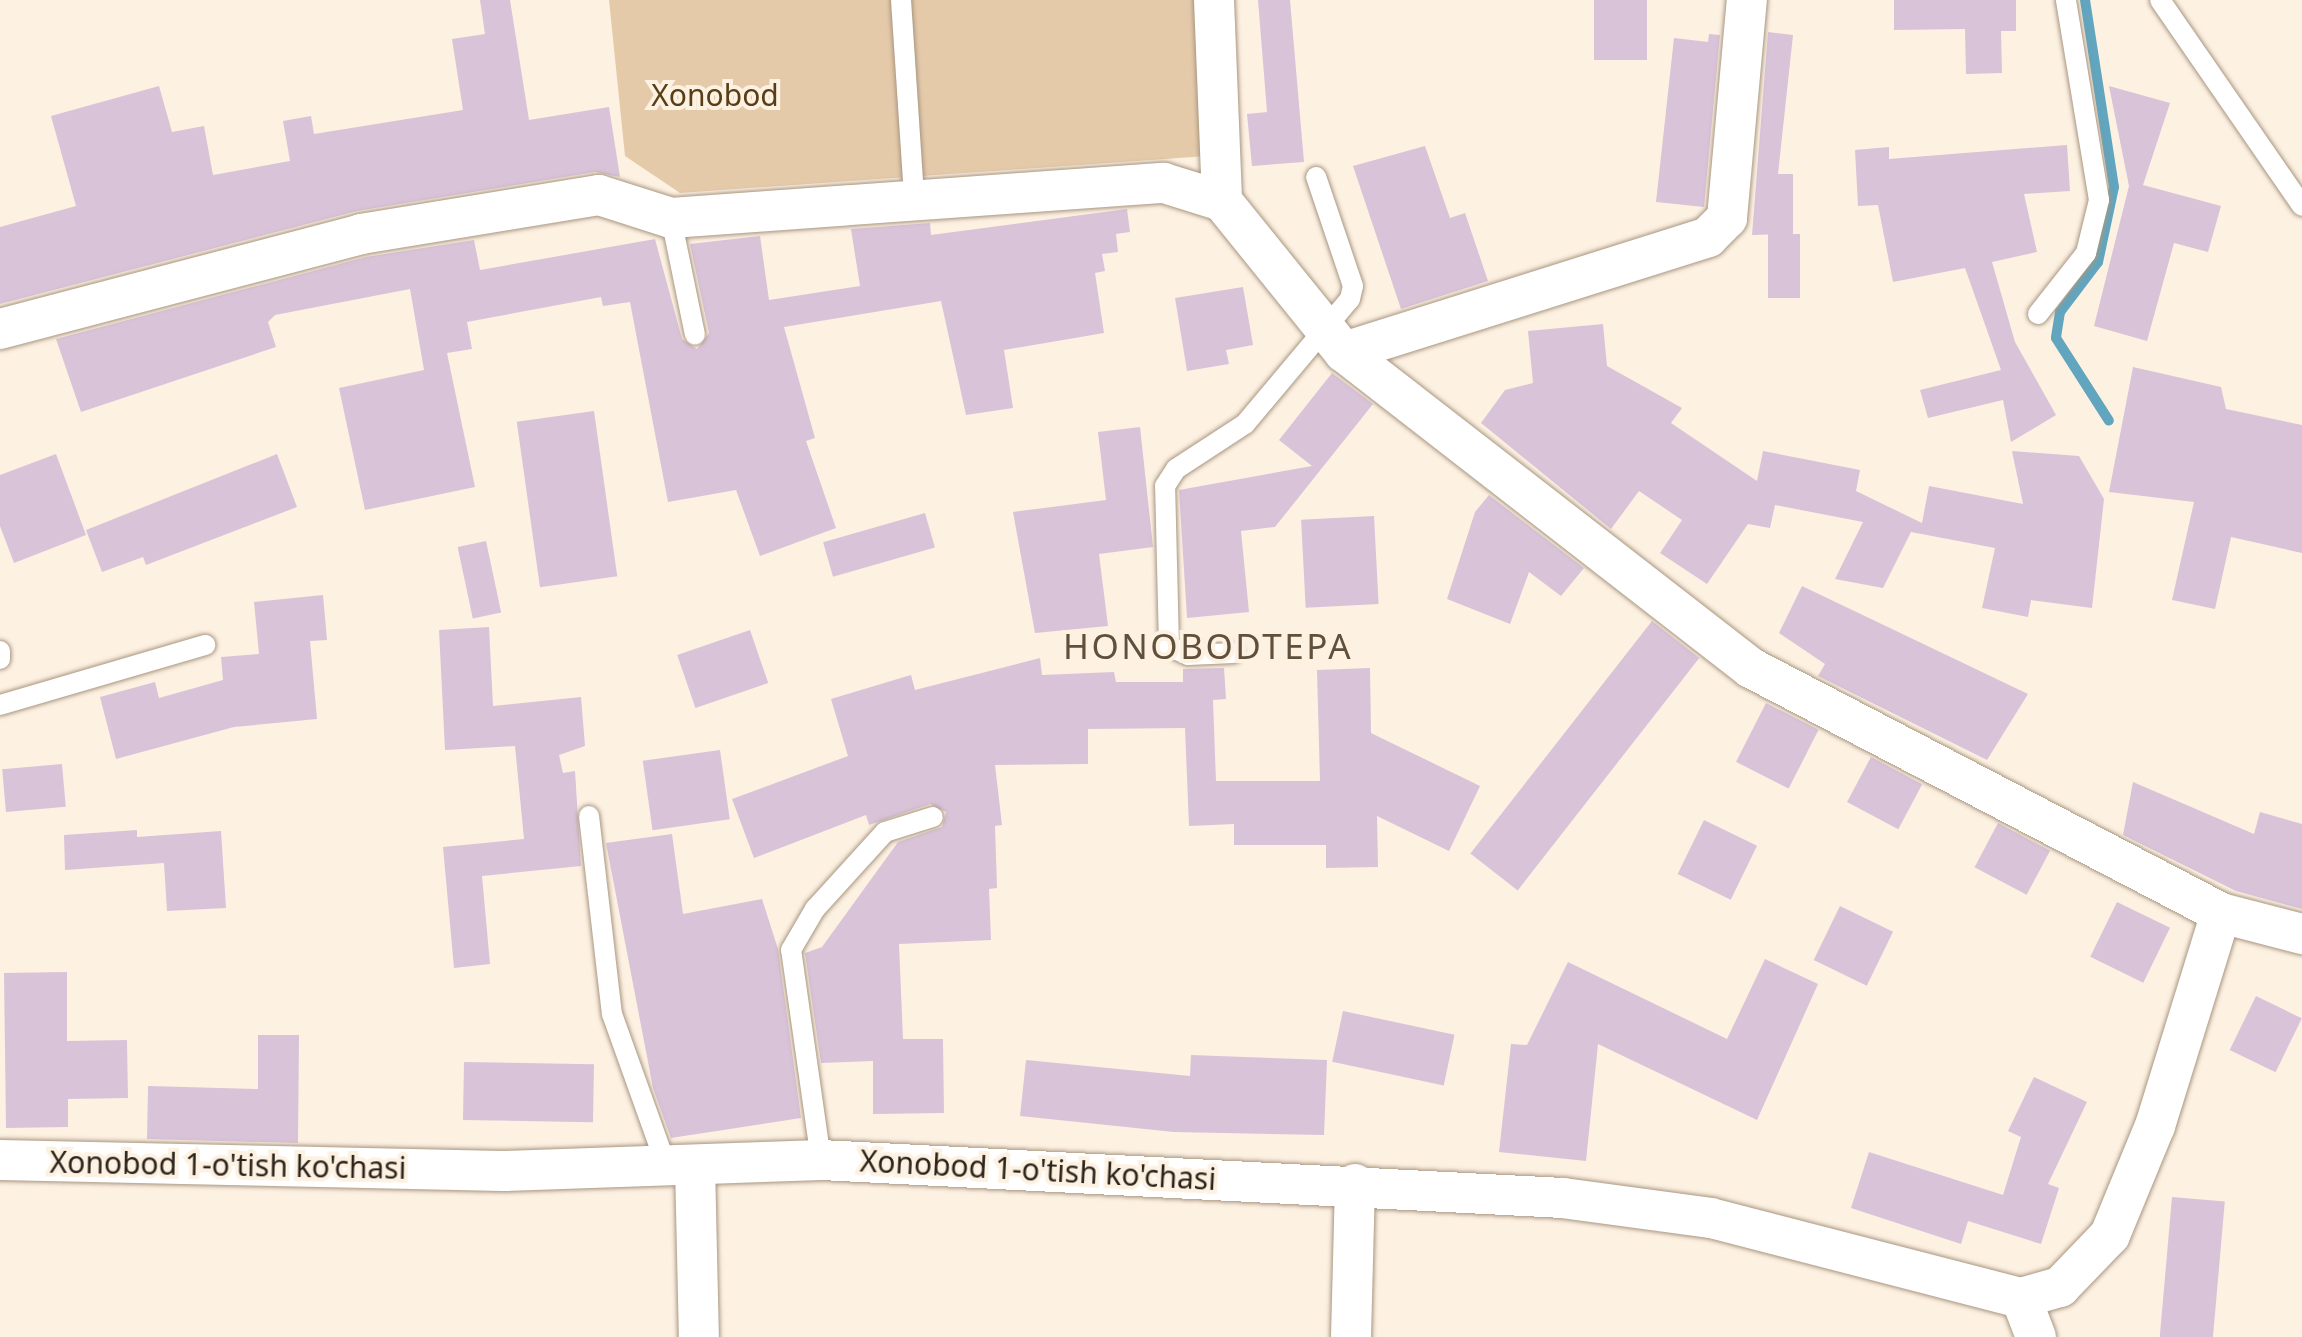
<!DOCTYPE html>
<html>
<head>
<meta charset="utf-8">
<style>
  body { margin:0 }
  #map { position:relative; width:2302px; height:1337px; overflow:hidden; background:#fdf1e2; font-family:"Noto Sans",sans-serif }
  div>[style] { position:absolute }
  .green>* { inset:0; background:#e5caaa }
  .stream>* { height:10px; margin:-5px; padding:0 5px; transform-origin:5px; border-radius:5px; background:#61a5be }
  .building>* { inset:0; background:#d9c3d9; transform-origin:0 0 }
  .roads { filter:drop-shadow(0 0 2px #a89680) drop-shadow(0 0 2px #a89680) }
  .service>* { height:20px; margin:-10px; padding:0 10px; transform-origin:10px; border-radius:10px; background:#fff }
  .minor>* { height:40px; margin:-20px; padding:0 20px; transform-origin:20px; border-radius:20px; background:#fff }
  span { translate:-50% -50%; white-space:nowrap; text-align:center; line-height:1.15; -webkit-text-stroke:8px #fdf1e2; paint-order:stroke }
  .park-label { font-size:30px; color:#583d17 }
  .street-label { font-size:30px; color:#2b231a }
  .quarter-label { font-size:35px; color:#5f4f3b; letter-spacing:2.5px }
</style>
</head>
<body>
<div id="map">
  <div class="green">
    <i style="clip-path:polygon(609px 0,1201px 0,1207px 156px,680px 193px,625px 156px)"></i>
  </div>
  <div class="stream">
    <i style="left:2085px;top:0;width:189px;rotate:81.2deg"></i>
    <i style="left:2114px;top:187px;width:77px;rotate:102deg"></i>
    <i style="left:2098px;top:262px;width:63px;rotate:127.2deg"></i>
    <i style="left:2060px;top:312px;width:26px;rotate:99deg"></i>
    <i style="left:2056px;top:338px;width:98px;rotate:57.4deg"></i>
  </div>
  <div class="building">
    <i style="clip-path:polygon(480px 0,510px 0,529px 120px,609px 107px,620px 177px,595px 172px,357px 211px,0 304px,0 227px,76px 206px,51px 116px,159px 86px,172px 132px,204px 126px,213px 175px,290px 161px,283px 121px,311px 116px,314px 134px,463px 110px,452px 39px,485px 34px)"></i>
    <i style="clip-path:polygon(1258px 0,1290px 0,1304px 162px,1252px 166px,1247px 114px,1267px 112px)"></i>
    <i style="left:1594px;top:0;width:53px;height:60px"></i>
    <i style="clip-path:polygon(1894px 0,2016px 0,2016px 31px,2001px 31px,2002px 73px,1966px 74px,1965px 29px,1894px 30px)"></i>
    <i style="clip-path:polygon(1768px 32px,1793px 35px,1778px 174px,1793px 174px,1793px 234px,1752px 235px)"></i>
    <i style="clip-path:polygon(1709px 34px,1720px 35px,1704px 207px,1656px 202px,1674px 38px,1708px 42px)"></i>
    <i style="clip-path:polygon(2109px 86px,2170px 103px,2143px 185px,2221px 206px,2208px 252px,2174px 243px,2147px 341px,2094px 326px,2129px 186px)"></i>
    <i style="clip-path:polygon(2067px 145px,2070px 191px,2024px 194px,2037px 252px,1992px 262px,2015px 342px,2056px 415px,2011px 442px,2003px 400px,1928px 418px,1920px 390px,2001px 370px,1965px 268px,1893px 282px,1878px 205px,1858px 206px,1855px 150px,1889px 147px,1889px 159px)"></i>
    <i style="clip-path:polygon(1425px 146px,1450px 218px,1465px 213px,1488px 281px,1401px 309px,1353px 166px)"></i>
    <i style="clip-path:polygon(1127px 209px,1130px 232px,1116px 234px,1118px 252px,1102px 254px,1105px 271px,1095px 273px,1104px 333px,1004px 350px,1013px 408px,966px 415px,941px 301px,784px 327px,815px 438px,806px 441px,836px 528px,760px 556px,736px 490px,668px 502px,630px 302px,603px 306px,601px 297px,467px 322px,472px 349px,447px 353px,475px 487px,365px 510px,339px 388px,424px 370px,410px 289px,275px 315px,268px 322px,276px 347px,81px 412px,56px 339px,366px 257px,474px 240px,480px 270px,655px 239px,682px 339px,697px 349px,709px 333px,690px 244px,760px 236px,769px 300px,860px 286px,851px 229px,930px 223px,931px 235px)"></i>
    <i style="left:1800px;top:234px;width:64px;height:32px;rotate:90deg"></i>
    <i style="clip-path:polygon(1243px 287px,1253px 345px,1226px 350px,1229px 364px,1187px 371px,1175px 298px)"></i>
    <i style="clip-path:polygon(1603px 324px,1607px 366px,1682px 408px,1671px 423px,1757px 481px,1763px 451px,1860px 470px,1856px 491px,1922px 523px,1929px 486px,2023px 504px,2012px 451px,2079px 456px,2104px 499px,2092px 608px,2031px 600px,2028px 617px,1982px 608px,1995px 548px,1911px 532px,1883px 588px,1835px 579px,1863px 522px,1775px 505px,1770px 528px,1748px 524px,1707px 584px,1660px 553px,1682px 520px,1639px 491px,1611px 529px,1481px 423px,1505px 390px,1533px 383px,1528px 331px)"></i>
    <i style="clip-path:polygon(2133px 367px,2221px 387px,2226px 409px,2302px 425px,2302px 553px,2231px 537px,2215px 609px,2172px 600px,2194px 502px,2109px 492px)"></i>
    <i style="clip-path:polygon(1332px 373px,1373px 404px,1275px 527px,1241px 531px,1249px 612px,1187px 618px,1179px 490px,1312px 466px,1279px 440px)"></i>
    <i style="left:594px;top:411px;width:167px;height:78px;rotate:82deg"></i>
    <i style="clip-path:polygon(1140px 427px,1153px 547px,1099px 554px,1108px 626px,1035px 633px,1013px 512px,1106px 500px,1098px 432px)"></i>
    <i style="clip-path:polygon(56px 454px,86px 535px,14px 563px,0 526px,0 475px)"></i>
    <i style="clip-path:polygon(277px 454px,297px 507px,146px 565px,143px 557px,102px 572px,86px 530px)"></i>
    <i style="clip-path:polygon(1489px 495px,1584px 568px,1561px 596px,1529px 572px,1510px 624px,1447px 599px,1475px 512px)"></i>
    <i style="left:925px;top:513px;width:36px;height:106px;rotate:74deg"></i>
    <i style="left:1374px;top:516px;width:88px;height:73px;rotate:87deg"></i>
    <i style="left:486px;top:541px;width:73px;height:29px;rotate:78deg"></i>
    <i style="clip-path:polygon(1802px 586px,2028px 694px,1987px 760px,1818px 676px,1825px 664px,1779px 633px)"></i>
    <i style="clip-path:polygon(323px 595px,327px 640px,310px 641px,317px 719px,234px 727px,116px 759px,100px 697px,155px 682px,159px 698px,223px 680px,221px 657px,259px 654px,254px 602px)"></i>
    <i style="left:1652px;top:621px;width:60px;height:295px;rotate:38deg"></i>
    <i style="clip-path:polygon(489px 627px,493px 706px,581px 697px,585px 746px,559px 755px,563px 773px,575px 771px,581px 866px,482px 876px,490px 964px,454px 968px,443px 847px,524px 839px,515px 746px,445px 750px,439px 630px)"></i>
    <i style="left:750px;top:630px;width:56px;height:77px;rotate:71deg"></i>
    <i style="clip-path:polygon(1040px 658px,1042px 675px,1114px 672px,1116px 682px,1183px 682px,1183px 669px,1224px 668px,1226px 699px,1213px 700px,1216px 781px,1320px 781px,1317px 670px,1370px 668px,1371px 733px,1480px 786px,1449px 851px,1377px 816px,1378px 867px,1326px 868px,1326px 845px,1234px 845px,1234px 824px,1189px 826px,1185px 728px,1088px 729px,1088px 764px,995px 765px,1002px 825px,995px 826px,997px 888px,989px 889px,991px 940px,899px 944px,903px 1039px,943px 1039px,944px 1113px,873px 1114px,873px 1061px,821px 1063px,805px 953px,822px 947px,898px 842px,942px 827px,946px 812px,930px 804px,869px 825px,866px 815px,754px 858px,732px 799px,848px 756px,831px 699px,911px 675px,915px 690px)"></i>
    <i style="left:1766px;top:703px;width:59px;height:66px;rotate:27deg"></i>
    <i style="left:720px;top:750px;width:70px;height:78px;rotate:82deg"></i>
    <i style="left:1871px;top:757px;width:58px;height:51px;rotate:28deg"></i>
    <i style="left:62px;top:764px;width:43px;height:60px;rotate:85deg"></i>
    <i style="clip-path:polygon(2133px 782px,2254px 834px,2260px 812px,2302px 824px,2302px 909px,2236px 891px,2123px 835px)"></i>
    <i style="left:1704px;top:820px;width:59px;height:60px;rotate:26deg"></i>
    <i style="left:1998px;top:823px;width:59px;height:50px;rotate:28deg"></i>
    <i style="clip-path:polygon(137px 830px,137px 837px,221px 831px,226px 908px,167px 911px,164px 863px,65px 870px,64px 835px)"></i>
    <i style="clip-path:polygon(672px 834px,683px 914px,762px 899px,778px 949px,801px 1118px,671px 1138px,653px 1088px,606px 843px)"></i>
    <i style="left:2117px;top:902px;width:59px;height:61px;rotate:26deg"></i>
    <i style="left:1840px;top:906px;width:59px;height:60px;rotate:26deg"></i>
    <i style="clip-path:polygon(1765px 959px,1818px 984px,1757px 1120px,1598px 1044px,1586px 1161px,1499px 1152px,1511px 1044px,1527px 1045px,1568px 962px,1727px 1039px)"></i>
    <i style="clip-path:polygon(67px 972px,67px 1041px,127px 1040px,128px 1098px,68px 1099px,68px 1127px,6px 1128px,4px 973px)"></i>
    <i style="left:2256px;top:996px;width:51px;height:60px;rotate:26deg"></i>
    <i style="left:1343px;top:1011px;width:114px;height:52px;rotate:12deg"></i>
    <i style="clip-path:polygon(258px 1035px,299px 1035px,298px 1143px,147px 1139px,148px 1086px,258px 1089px)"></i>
    <i style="clip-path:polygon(1191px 1055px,1327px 1060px,1324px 1135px,1174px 1132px,1020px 1116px,1026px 1060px,1190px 1076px)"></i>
    <i style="left:464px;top:1062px;width:130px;height:58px;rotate:1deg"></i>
    <i style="clip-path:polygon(2034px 1077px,2087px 1102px,2048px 1184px,2059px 1188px,2041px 1244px,1968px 1221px,1961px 1244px,1851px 1208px,1869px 1152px,2003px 1195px,2021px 1137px,2008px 1131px)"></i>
    <i style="left:2172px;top:1197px;width:53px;height:141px;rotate:5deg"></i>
  </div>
  <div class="roads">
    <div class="service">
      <i style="left:901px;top:0;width:198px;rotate:86.2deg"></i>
      <i style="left:2160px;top:0;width:250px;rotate:55.4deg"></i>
      <i style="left:671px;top:218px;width:119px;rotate:78.4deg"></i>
      <i style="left:2038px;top:314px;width:78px;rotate:-51.8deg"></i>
      <i style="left:2086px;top:253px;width:55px;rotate:-76.2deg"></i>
      <i style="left:2099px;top:200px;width:203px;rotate:-99.4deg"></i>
      <i style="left:0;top:651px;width:8px;rotate:90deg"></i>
      <i style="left:1233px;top:653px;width:45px;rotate:177.5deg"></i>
      <i style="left:1188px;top:655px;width:21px;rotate:-155deg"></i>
      <i style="left:1169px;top:646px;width:160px;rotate:-91.4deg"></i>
      <i style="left:1165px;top:486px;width:20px;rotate:-57deg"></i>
      <i style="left:1176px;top:469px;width:82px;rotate:-33.1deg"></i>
      <i style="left:1245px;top:424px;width:163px;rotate:-50deg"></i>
      <i style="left:1350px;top:299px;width:13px;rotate:-77deg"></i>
      <i style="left:1353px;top:286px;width:115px;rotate:-108.7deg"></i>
      <i style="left:0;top:705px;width:214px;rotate:-16.3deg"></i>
      <i style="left:589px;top:816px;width:199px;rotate:83.4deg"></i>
      <i style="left:612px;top:1014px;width:160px;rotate:70.3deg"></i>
      <i style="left:821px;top:1160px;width:212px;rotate:-98.1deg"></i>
      <i style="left:791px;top:950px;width:48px;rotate:-59.7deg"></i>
      <i style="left:815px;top:909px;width:104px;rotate:-47.7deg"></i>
      <i style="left:885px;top:832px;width:50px;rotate:-17.4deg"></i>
    </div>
    <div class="minor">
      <i style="left:1214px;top:0;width:201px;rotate:87.7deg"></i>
      <i style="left:0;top:329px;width:373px;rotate:-14.7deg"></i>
      <i style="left:361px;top:234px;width:241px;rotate:-9.3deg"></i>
      <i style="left:599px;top:195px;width:76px;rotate:17.7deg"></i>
      <i style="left:671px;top:218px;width:494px;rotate:-4.1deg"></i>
      <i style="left:1164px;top:183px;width:61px;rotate:17.2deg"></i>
      <i style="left:1222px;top:201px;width:194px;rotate:51.1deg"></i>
      <i style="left:1344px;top:352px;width:515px;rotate:37.83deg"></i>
      <i style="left:1751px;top:668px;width:530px;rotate:27.53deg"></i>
      <i style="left:2221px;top:913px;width:84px;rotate:14.5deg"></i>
      <i style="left:1344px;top:352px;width:382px;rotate:-17.5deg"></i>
      <i style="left:1708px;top:237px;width:27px;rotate:-45deg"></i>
      <i style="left:1727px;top:218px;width:219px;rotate:-84.8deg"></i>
      <i style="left:0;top:1160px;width:505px;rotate:1.25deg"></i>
      <i style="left:505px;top:1171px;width:316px;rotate:-2deg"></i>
      <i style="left:821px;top:1160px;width:743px;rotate:2.93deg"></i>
      <i style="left:1563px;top:1198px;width:149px;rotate:7.7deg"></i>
      <i style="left:1711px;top:1218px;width:320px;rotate:14.5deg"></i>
      <i style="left:2021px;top:1298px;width:41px;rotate:-15.8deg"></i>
      <i style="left:2060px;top:1287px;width:72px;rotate:-46.1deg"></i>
      <i style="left:2110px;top:1235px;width:118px;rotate:-67.6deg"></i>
      <i style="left:2155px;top:1126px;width:223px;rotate:-72.8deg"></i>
      <i style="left:695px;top:1165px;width:172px;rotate:88.7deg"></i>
      <i style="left:2021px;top:1298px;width:42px;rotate:69deg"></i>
      <i style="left:1351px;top:1337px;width:153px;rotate:-88.5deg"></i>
    </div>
  </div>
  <div class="park-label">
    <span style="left:715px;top:95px">Xonobod</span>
  </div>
  <div class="street-label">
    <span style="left:228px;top:1165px;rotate:1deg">Xonobod 1-o'tish ko'chasi</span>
    <span style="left:1038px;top:1170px;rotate:3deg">Xonobod 1-o'tish ko'chasi</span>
  </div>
  <div class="quarter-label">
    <span style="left:1208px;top:646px">HONOBODTEPA</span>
  </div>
</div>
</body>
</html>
